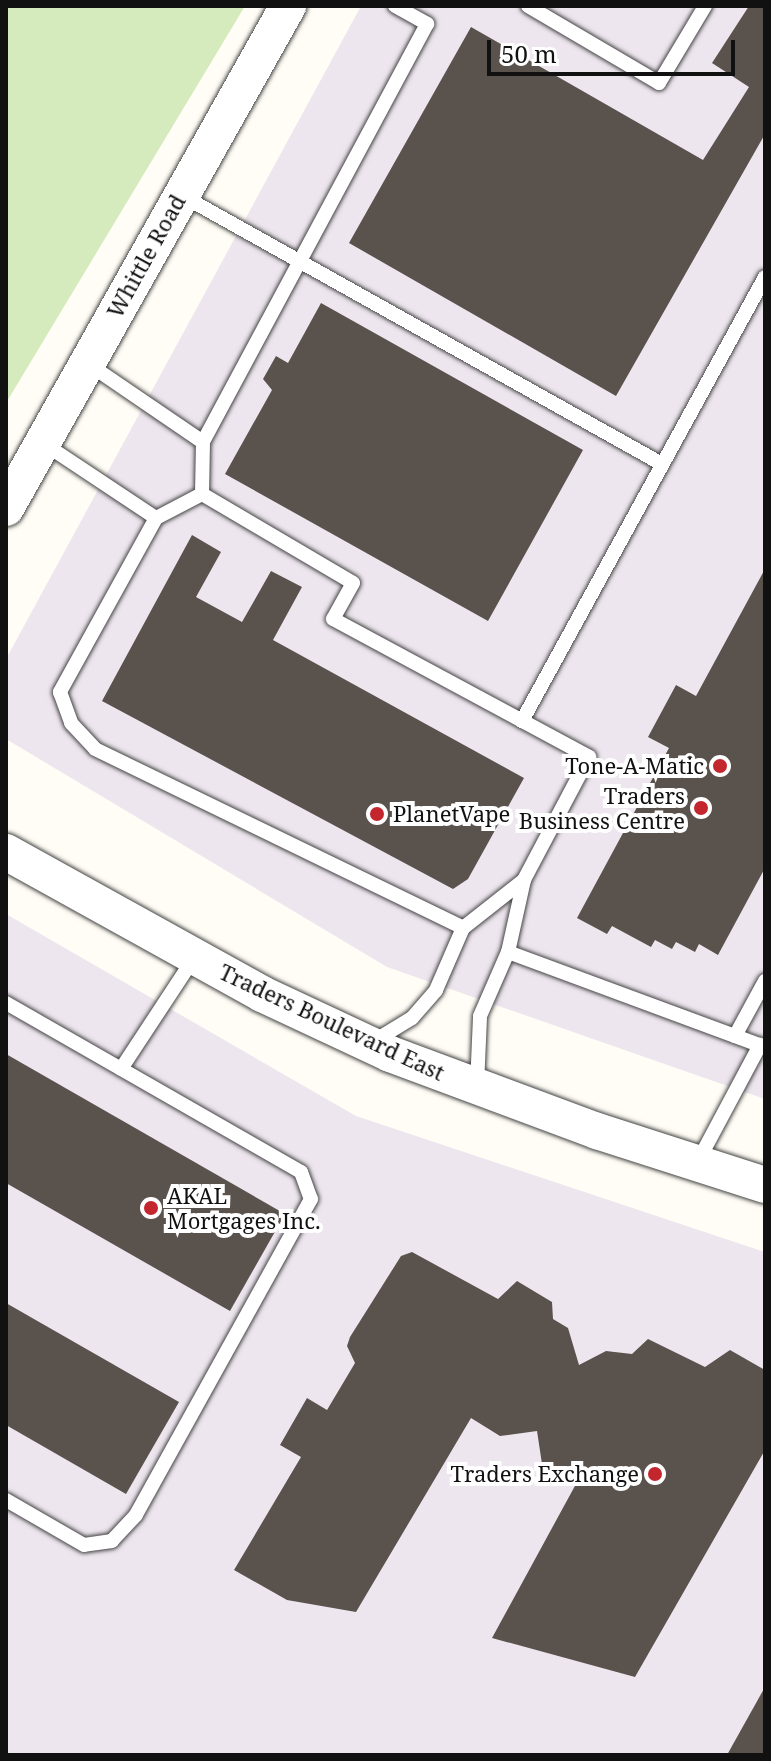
<!DOCTYPE html>
<html>
<head>
<meta charset="utf-8">
<style>
  body { margin:0 }
  #map { position:relative; width:771px; height:1761px; overflow:hidden; background:#fffdf5; font-family:"Noto Serif",serif }
  div>[style] { position:absolute }
  .industrial>* { inset:0; background:#eee6ef }
  .green>* { inset:0; background:#d5ebbd }
  .building>* { inset:0; background:#5a524d }
  .roads { filter:drop-shadow(0 0 2px #444) drop-shadow(0 0 2px #444) }
  .service>* { height:14px; margin:-7px; padding:0 7px; transform-origin:7px; border-radius:7px; background:#fff }
  .tertiary>* { height:36px; margin:-18px; padding:0 18px; transform-origin:18px; border-radius:18px; background:#fff }
  .dots>* { width:22px; height:22px; translate:-50% -50%; box-sizing:border-box; border:4px solid #fff; border-radius:50% }
  span { translate:-50% -50%; white-space:nowrap; text-align:center; line-height:1.15; -webkit-text-stroke:8px #fff; paint-order:stroke }
  .street-label { font-size:22px; color:#111 }
  .poi-label { font-size:22px; color:#111 }
  .right { translate:-100% -50%; text-align:right }
  .left { translate:0 -50%; text-align:left }
  .frame { position:absolute; inset:0; border:8px solid #111; pointer-events:none }
  .scale { position:absolute; left:487px; top:40px; width:248px; height:36px; box-sizing:border-box; border:4px solid #111; border-top:0; padding-left:10px; font-size:24px; line-height:28px; white-space:nowrap; color:#111; -webkit-text-stroke:6px #fff; paint-order:stroke }
</style>
</head>
<body>
<div id="map">
  <div class="industrial">
    <i style="clip-path:polygon(361px 6px,765px 6px,765px 1099px,387px 967px,6px 739px,6px 659px)"></i>
    <i style="clip-path:polygon(6px 914px,356px 1116px,765px 1252px,765px 1755px,6px 1755px)"></i>
  </div>
  <div class="green">
    <i style="clip-path:polygon(6px 6px,245px 6px,6px 403px)"></i>
  </div>
  <div class="building">
    <i style="clip-path:polygon(749px 6px,765px 6px,765px 134px,616px 396px,349px 243px,471px 27px,703px 160px,749px 87px,712px 63px)"></i>
    <i style="clip-path:polygon(321px 303px,583px 450px,488px 621px,225px 474px,272px 390px,263px 379px,276px 356px,288px 363px)"></i>
    <i style="clip-path:polygon(192px 535px,221px 552px,196px 597px,242px 622px,271px 571px,302px 587px,273px 640px,524px 778px,468px 879px,453px 889px,102px 701px)"></i>
    <i style="clip-path:polygon(765px 569px,765px 868px,718px 955px,699px 944px,695px 952px,676px 942px,672px 949px,655px 940px,651px 947px,612px 926px,607px 934px,577px 918px,669px 748px,648px 737px,676px 685px,696px 696px)"></i>
    <i style="clip-path:polygon(6px 1054px,285px 1214px,230px 1311px,6px 1183px)"></i>
    <i style="clip-path:polygon(412px 1252px,498px 1299px,517px 1281px,552px 1302px,553px 1319px,568px 1328px,579px 1365px,606px 1351px,632px 1354px,648px 1339px,705px 1367px,730px 1350px,765px 1370px,765px 1450px,635px 1677px,492px 1638px,576px 1484px,542px 1464px,537px 1431px,500px 1436px,471px 1418px,356px 1612px,287px 1600px,234px 1570px,301px 1457px,280px 1445px,307px 1398px,327px 1410px,355px 1363px,347px 1346px,350px 1337px,401px 1256px)"></i>
    <i style="clip-path:polygon(6px 1303px,179px 1402px,126px 1494px,6px 1425px)"></i>
    <i style="clip-path:polygon(765px 1687px,765px 1755px,727px 1755px)"></i>
  </div>
  <div class="roads">
    <div class="service">
      <i style="left:395px;top:6px;width:37px;rotate:29deg"></i>
      <i style="left:427px;top:24px;width:474px;rotate:118.2deg"></i>
      <i style="left:203px;top:442px;width:52px;rotate:91.1deg"></i>
      <i style="left:202px;top:494px;width:52px;rotate:152.4deg"></i>
      <i style="left:156px;top:518px;width:199px;rotate:118.9deg"></i>
      <i style="left:60px;top:692px;width:33px;rotate:70deg"></i>
      <i style="left:71px;top:723px;width:35px;rotate:47deg"></i>
      <i style="left:95px;top:749px;width:409px;rotate:25.9deg"></i>
      <i style="left:463px;top:928px;width:78px;rotate:-38.2deg"></i>
      <i style="left:524px;top:880px;width:74px;rotate:102.5deg"></i>
      <i style="left:508px;top:952px;width:274px;rotate:20.3deg"></i>
      <i style="left:528px;top:6px;width:152px;rotate:30.4deg"></i>
      <i style="left:659px;top:83px;width:90px;rotate:-59.1deg"></i>
      <i style="left:181px;top:195px;width:551px;rotate:29.22deg"></i>
      <i style="left:87px;top:363px;width:140px;rotate:34.3deg"></i>
      <i style="left:43px;top:443px;width:136px;rotate:33.6deg"></i>
      <i style="left:202px;top:494px;width:175px;rotate:30.5deg"></i>
      <i style="left:353px;top:583px;width:41px;rotate:119.1deg"></i>
      <i style="left:333px;top:619px;width:291px;rotate:28.3deg"></i>
      <i style="left:589px;top:757px;width:139px;rotate:117.9deg"></i>
      <i style="left:522px;top:721px;width:506px;rotate:-61.31deg"></i>
      <i style="left:6px;top:1003px;width:340px;rotate:29.8deg"></i>
      <i style="left:301px;top:1172px;width:29px;rotate:70deg"></i>
      <i style="left:311px;top:1199px;width:361px;rotate:119deg"></i>
      <i style="left:136px;top:1515px;width:35px;rotate:133deg"></i>
      <i style="left:112px;top:1541px;width:28px;rotate:172deg"></i>
      <i style="left:84px;top:1545px;width:90px;rotate:-150deg"></i>
      <i style="left:735px;top:1036px;width:63px;rotate:-61.4deg"></i>
      <i style="left:371px;top:1043px;width:48px;rotate:-31.4deg"></i>
      <i style="left:412px;top:1018px;width:37px;rotate:-49deg"></i>
      <i style="left:436px;top:990px;width:68px;rotate:-66.5deg"></i>
      <i style="left:121px;top:1069px;width:133px;rotate:-56.7deg"></i>
      <i style="left:477px;top:1086px;width:70px;rotate:-87.5deg"></i>
      <i style="left:480px;top:1016px;width:70px;rotate:-66.4deg"></i>
      <i style="left:697px;top:1163px;width:134px;rotate:-61.9deg"></i>
    </div>
    <div class="tertiary">
      <i style="left:6px;top:508px;width:576px;rotate:-60.67deg"></i>
      <i style="left:6px;top:852px;width:293px;rotate:29deg"></i>
      <i style="left:262px;top:994px;width:141px;rotate:25.1deg"></i>
      <i style="left:390px;top:1054px;width:221px;rotate:20.4deg"></i>
      <i style="left:597px;top:1131px;width:176px;rotate:17.8deg"></i>
    </div>
  </div>
  <div class="dots">
    <i style="left:720px;top:766px;background:#c4262e"></i>
    <i style="left:701px;top:808px;background:#c4262e"></i>
    <i style="left:377px;top:814px;background:#c4262e"></i>
    <i style="left:151px;top:1208px;background:#c4262e"></i>
    <i style="left:655px;top:1474px;background:#c4262e"></i>
  </div>
  <div class="street-label">
    <span style="left:146px;top:256px;rotate:-61deg">Whittle Road</span>
    <span style="left:332px;top:1022px;rotate:25deg">Traders Boulevard East</span>
  </div>
  <div class="poi-label">
    <span class="right" style="left:704px;top:766px">Tone-A-Matic</span>
    <span class="right" style="left:685px;top:808px">Traders<br>Business Centre</span>
    <span class="left" style="left:393px;top:814px">PlanetVape</span>
    <span class="left" style="left:167px;top:1208px">AKAL<br>Mortgages Inc.</span>
    <span class="right" style="left:639px;top:1474px">Traders Exchange</span>
  </div>
  <div class="frame"></div>
  <div class="scale">50 m</div>
</div>
</body>
</html>
